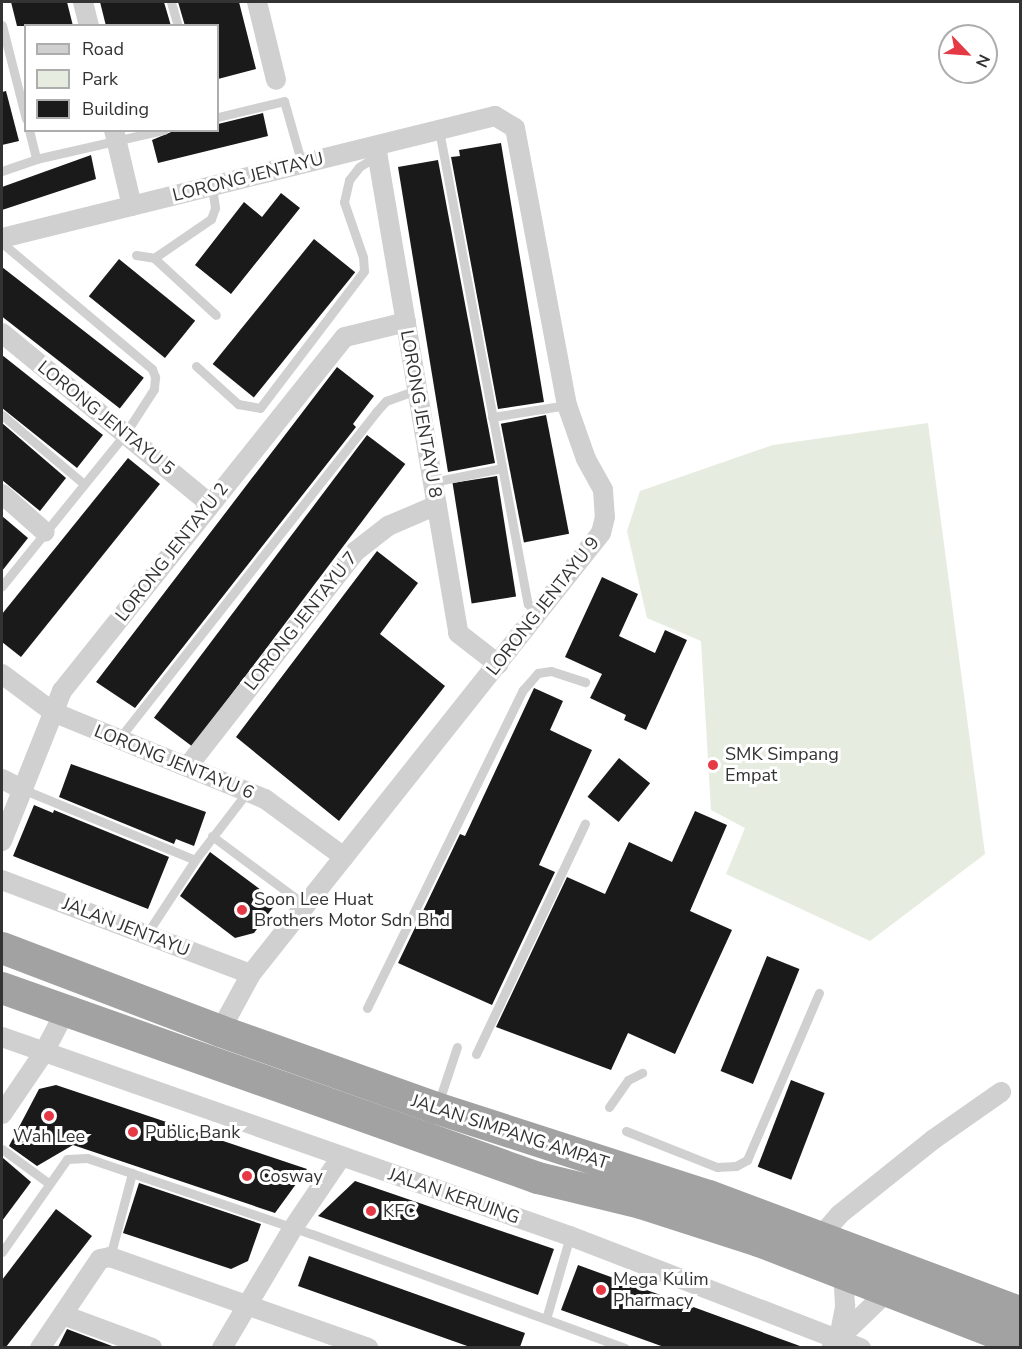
<!DOCTYPE html>
<html>
<head>
<meta charset="utf-8">
<style>
  body { margin:0 }
  #map { position:relative; width:1022px; height:1349px; overflow:hidden; background:#fff; font-family:"Nunito Sans",sans-serif }
  div>[style] { position:absolute }
  .green>* { inset:0; background:#e6ecdf }
  .building>* { inset:0; background:#1a1a1a; transform-origin:0 0 }
  .service>* { height:9px; margin:-4.5px; padding:0 4.5px; transform-origin:4.5px; border-radius:4.5px; background:#d0d0d0 }
  .minor>* { height:20px; margin:-10px; padding:0 10px; transform-origin:10px; border-radius:10px; background:#d0d0d0 }
  .trunk>* { height:32px; margin:-16px; padding:0 16px; transform-origin:16px; border-radius:16px; background:#a2a2a2 }
  .dots>* { width:16px; height:16px; translate:-50% -50%; box-sizing:border-box; border:3px solid #fff; border-radius:50% }
  span { translate:-50% -50%; white-space:nowrap; text-align:center; line-height:1.15; -webkit-text-stroke:6px #fff; paint-order:stroke }
  .street-label { font-size:18px; color:#333 }
  .poi-label { font-size:18px; color:#333 }
  .left { translate:0 -50%; text-align:left }
  .frame { position:absolute; inset:0; border:3px solid #333; pointer-events:none }
  .legend { position:absolute; left:24px; top:24px; width:195px; height:108px; box-sizing:border-box; background:#fff; border:2px solid #adadad; margin:0; padding:8px 10px; list-style:none; font-size:18px; color:#333 }
  .legend li { display:flex; align-items:center; gap:12px; height:30px }
  .legend b { width:30px; border:2px solid #adadad }
  .north { position:absolute; left:938px; top:24px; width:60px; height:60px; box-sizing:border-box; background:#fff; border:2px solid #adadad; border-radius:50%; rotate:115deg; font-size:16px; font-weight:700; line-height:24px; text-align:center; color:#333 }
  .north::after { content:''; display:block; margin:auto; width:21px; height:27px; background:#e63946; clip-path:polygon(50% 0,100% 100%,50% 72%,0 100%) }
</style>
</head>
<body>
<div id="map">
  <div class="green">
    <i style="clip-path:polygon(928px 423px,985px 854px,870px 941px,726px 874px,745px 828px,711px 810px,701px 641px,647px 618px,627px 531px,640px 491px,773px 445px)"></i>
  </div>
  <div class="building">
    <i style="clip-path:polygon(11px 2px,67px 2px,73px 26px,17px 26px)"></i>
    <i style="clip-path:polygon(100px 2px,164px 2px,171px 26px,106px 26px)"></i>
    <i style="clip-path:polygon(178px 2px,239px 2px,256px 69px,218px 79px,218px 26px,185px 26px)"></i>
    <i style="clip-path:polygon(6px 91px,19px 141px,2px 145px,2px 92px)"></i>
    <i style="clip-path:polygon(263px 113px,268px 136px,158px 163px,152px 140px,176px 130px,218px 130px,218px 124px)"></i>
    <i style="clip-path:polygon(501px 143px,544px 402px,498px 409px,451px 157px,460px 156px,459px 150px)"></i>
    <i style="clip-path:polygon(91px 155px,96px 179px,2px 210px,2px 187px)"></i>
    <i style="clip-path:polygon(438px 160px,495px 463px,448px 472px,398px 167px)"></i>
    <i style="clip-path:polygon(281px 193px,300px 208px,231px 294px,195px 265px,244px 202px,262px 217px)"></i>
    <i style="left:314px;top:239px;width:53px;height:161px;rotate:39deg"></i>
    <i style="left:119px;top:259px;width:98px;height:48px;rotate:39deg"></i>
    <i style="left:2px;top:267px;width:180px;height:39px;rotate:38deg"></i>
    <i style="clip-path:polygon(2px 355px,103px 435px,77px 468px,2px 408px)"></i>
    <i style="clip-path:polygon(337px 367px,374px 396px,353px 424px,356px 427px,135px 708px,96px 682px)"></i>
    <i style="left:546px;top:415px;width:121px;height:46px;rotate:79deg"></i>
    <i style="clip-path:polygon(2px 423px,66px 478px,40px 511px,2px 480px)"></i>
    <i style="left:367px;top:435px;width:48px;height:354px;rotate:37deg"></i>
    <i style="clip-path:polygon(128px 458px,160px 484px,21px 657px,2px 642px,2px 614px)"></i>
    <i style="left:497px;top:476px;width:122px;height:45px;rotate:81deg"></i>
    <i style="clip-path:polygon(2px 516px,28px 538px,2px 571px)"></i>
    <i style="clip-path:polygon(377px 551px,418px 583px,380px 634px,445px 686px,339px 821px,236px 737px)"></i>
    <i style="clip-path:polygon(602px 577px,638px 594px,619px 636px,655px 653px,665px 630px,687px 640px,646px 730px,624px 720px,626px 715px,590px 698px,602px 674px,565px 657px)"></i>
    <i style="clip-path:polygon(534px 688px,563px 701px,550px 730px,592px 750px,539px 865px,555px 872px,492px 1005px,398px 963px,460px 834px,465px 836px)"></i>
    <i style="left:619px;top:758px;width:40px;height:50px;rotate:39deg"></i>
    <i style="clip-path:polygon(71px 764px,206px 812px,194px 846px,176px 839px,174px 844px,59px 797px)"></i>
    <i style="clip-path:polygon(34px 805px,53px 813px,54px 810px,169px 857px,148px 909px,13px 856px)"></i>
    <i style="clip-path:polygon(695px 811px,727px 825px,690px 911px,732px 930px,675px 1054px,628px 1033px,611px 1070px,496px 1027px,567px 877px,605px 894px,629px 842px,672px 862px)"></i>
    <i style="clip-path:polygon(210px 852px,277px 902px,254px 933px,235px 938px,180px 896px)"></i>
    <i style="left:767px;top:956px;width:35px;height:124px;rotate:22deg"></i>
    <i style="left:791px;top:1080px;width:36px;height:93px;rotate:21deg"></i>
    <i style="clip-path:polygon(56px 1085px,307px 1169px,275px 1213px,73px 1145px,37px 1166px,9px 1146px,39px 1089px)"></i>
    <i style="clip-path:polygon(3px 1158px,31px 1182px,2px 1221px,2px 1161px)"></i>
    <i style="clip-path:polygon(355px 1181px,554px 1249px,538px 1295px,318px 1216px)"></i>
    <i style="clip-path:polygon(139px 1183px,261px 1224px,248px 1261px,231px 1269px,123px 1233px)"></i>
    <i style="clip-path:polygon(56px 1209px,92px 1236px,6px 1347px,2px 1347px,2px 1280px)"></i>
    <i style="clip-path:polygon(309px 1256px,525px 1333px,520px 1347px,470px 1347px,298px 1286px)"></i>
    <i style="clip-path:polygon(578px 1265px,800px 1346px,799px 1347px,664px 1347px,561px 1310px)"></i>
    <i style="clip-path:polygon(67px 1329px,112px 1346px,112px 1347px,58px 1347px)"></i>
  </div>
  <div class="service">
    <i style="left:171px;top:2px;width:25px;rotate:74deg"></i>
    <i style="left:2px;top:25px;width:97px;rotate:75.7deg"></i>
    <i style="left:218px;top:117px;width:68px;rotate:-13.6deg"></i>
    <i style="left:284px;top:101px;width:66px;rotate:74.1deg"></i>
    <i style="left:29px;top:130px;width:30px;rotate:76deg"></i>
    <i style="left:439px;top:130px;width:482px;rotate:79.4deg"></i>
    <i style="left:528px;top:604px;width:13px;rotate:39deg"></i>
    <i style="left:2px;top:171px;width:36px;rotate:-19deg"></i>
    <i style="left:36px;top:159px;width:131px;rotate:-12.8deg"></i>
    <i style="left:2px;top:243px;width:196px;rotate:40deg"></i>
    <i style="left:152px;top:369px;width:9px;rotate:69deg"></i>
    <i style="left:155px;top:377px;width:12px;rotate:95deg"></i>
    <i style="left:154px;top:389px;width:54px;rotate:122.8deg"></i>
    <i style="left:125px;top:434px;width:196px;rotate:129deg"></i>
    <i style="left:136px;top:255px;width:18px;rotate:9deg"></i>
    <i style="left:154px;top:258px;width:69px;rotate:-34.4deg"></i>
    <i style="left:211px;top:219px;width:12px;rotate:-70deg"></i>
    <i style="left:215px;top:208px;width:22px;rotate:-98deg"></i>
    <i style="left:154px;top:258px;width:84px;rotate:42.6deg"></i>
    <i style="left:196px;top:366px;width:57px;rotate:42.1deg"></i>
    <i style="left:238px;top:404px;width:22px;rotate:10deg"></i>
    <i style="left:260px;top:408px;width:172px;rotate:-52.8deg"></i>
    <i style="left:364px;top:271px;width:14px;rotate:-94deg"></i>
    <i style="left:363px;top:257px;width:58px;rotate:-109.1deg"></i>
    <i style="left:344px;top:202px;width:23px;rotate:-77deg"></i>
    <i style="left:349px;top:180px;width:16px;rotate:-52deg"></i>
    <i style="left:359px;top:167px;width:22px;rotate:-32deg"></i>
    <i style="left:2px;top:415px;width:107px;rotate:40.1deg"></i>
    <i style="left:492px;top:417px;width:76px;rotate:-9.1deg"></i>
    <i style="left:433px;top:482px;width:70px;rotate:-11.5deg"></i>
    <i style="left:118px;top:740px;width:417px;rotate:-51.8deg"></i>
    <i style="left:376px;top:412px;width:15px;rotate:-48deg"></i>
    <i style="left:386px;top:401px;width:33px;rotate:-20deg"></i>
    <i style="left:22px;top:789px;width:187px;rotate:22.3deg"></i>
    <i style="left:212px;top:836px;width:116px;rotate:36.6deg"></i>
    <i style="left:146px;top:935px;width:90px;rotate:-56.8deg"></i>
    <i style="left:195px;top:860px;width:87px;rotate:-52.5deg"></i>
    <i style="left:367px;top:1008px;width:354px;rotate:-63.9deg"></i>
    <i style="left:523px;top:690px;width:23px;rotate:-49deg"></i>
    <i style="left:538px;top:673px;width:13px;rotate:-9deg"></i>
    <i style="left:551px;top:671px;width:36px;rotate:18deg"></i>
    <i style="left:476px;top:1054px;width:255px;rotate:-64.7deg"></i>
    <i style="left:438px;top:1104px;width:60px;rotate:-71.6deg"></i>
    <i style="left:609px;top:1107px;width:33px;rotate:-55deg"></i>
    <i style="left:628px;top:1080px;width:16px;rotate:-27deg"></i>
    <i style="left:626px;top:1131px;width:98px;rotate:21.6deg"></i>
    <i style="left:717px;top:1167px;width:19px;rotate:-3deg"></i>
    <i style="left:736px;top:1166px;width:13px;rotate:-29deg"></i>
    <i style="left:747px;top:1160px;width:182px;rotate:-66.7deg"></i>
    <i style="left:2px;top:1149px;width:56px;rotate:36.3deg"></i>
    <i style="left:2px;top:1252px;width:113px;rotate:-55deg"></i>
    <i style="left:67px;top:1159px;width:20px;rotate:-3deg"></i>
    <i style="left:87px;top:1158px;width:237px;rotate:18.7deg"></i>
    <i style="left:312px;top:1234px;width:333px;rotate:20deg"></i>
    <i style="left:110px;top:1257px;width:87px;rotate:-75.3deg"></i>
    <i style="left:546px;top:1319px;width:86px;rotate:-73.9deg"></i>
  </div>
  <div class="minor">
    <i style="left:83px;top:2px;width:25px;rotate:76deg"></i>
    <i style="left:257px;top:2px;width:80px;rotate:76.3deg"></i>
    <i style="left:114px;top:130px;width:78px;rotate:76.7deg"></i>
    <i style="left:376px;top:146px;width:494px;rotate:80.4deg"></i>
    <i style="left:458px;top:633px;width:51px;rotate:37.8deg"></i>
    <i style="left:2px;top:238px;width:508px;rotate:-13.9deg"></i>
    <i style="left:495px;top:116px;width:23px;rotate:31deg"></i>
    <i style="left:515px;top:128px;width:282px;rotate:79.4deg"></i>
    <i style="left:567px;top:405px;width:57px;rotate:70.6deg"></i>
    <i style="left:586px;top:459px;width:35px;rotate:61deg"></i>
    <i style="left:603px;top:490px;width:27px;rotate:86deg"></i>
    <i style="left:605px;top:517px;width:16px;rotate:104deg"></i>
    <i style="left:601px;top:533px;width:563px;rotate:128.44deg"></i>
    <i style="left:251px;top:974px;width:65px;rotate:118.5deg"></i>
    <i style="left:2px;top:333px;width:269px;rotate:39.4deg"></i>
    <i style="left:2px;top:494px;width:57px;rotate:41.5deg"></i>
    <i style="left:2px;top:674px;width:64px;rotate:36.7deg"></i>
    <i style="left:53px;top:712px;width:229px;rotate:22.3deg"></i>
    <i style="left:265px;top:799px;width:98px;rotate:36.3deg"></i>
    <i style="left:188px;top:766px;width:273px;rotate:-52deg"></i>
    <i style="left:356px;top:551px;width:41px;rotate:-38deg"></i>
    <i style="left:388px;top:526px;width:53px;rotate:-23.2deg"></i>
    <i style="left:2px;top:779px;width:22px;rotate:27deg"></i>
    <i style="left:2px;top:841px;width:162px;rotate:-68.2deg"></i>
    <i style="left:62px;top:691px;width:453px;rotate:-51.4deg"></i>
    <i style="left:345px;top:337px;width:63px;rotate:-13.8deg"></i>
    <i style="left:2px;top:880px;width:266px;rotate:20.7deg"></i>
    <i style="left:2px;top:1037px;width:602px;rotate:19.31deg"></i>
    <i style="left:570px;top:1236px;width:312px;rotate:21.1deg"></i>
    <i style="left:2px;top:1114px;width:73px;rotate:-55.7deg"></i>
    <i style="left:43px;top:1054px;width:47px;rotate:-62.4deg"></i>
    <i style="left:820px;top:1237px;width:30px;rotate:-49deg"></i>
    <i style="left:840px;top:1214px;width:120px;rotate:-38.6deg"></i>
    <i style="left:934px;top:1139px;width:82px;rotate:-35deg"></i>
    <i style="left:63px;top:1315px;width:95px;rotate:20.3deg"></i>
    <i style="left:839px;top:1338px;width:33px;rotate:-79deg"></i>
    <i style="left:845px;top:1306px;width:33px;rotate:-93deg"></i>
    <i style="left:832px;top:1345px;width:78px;rotate:-44deg"></i>
    <i style="left:40px;top:1348px;width:107px;rotate:-56deg"></i>
    <i style="left:100px;top:1259px;width:10px;rotate:-11deg"></i>
    <i style="left:110px;top:1257px;width:274px;rotate:19.4deg"></i>
    <i style="left:222px;top:1348px;width:139px;rotate:-59.4deg"></i>
    <i style="left:293px;top:1228px;width:86px;rotate:-55.9deg"></i>
  </div>
  <div class="trunk">
    <i style="left:2px;top:948px;width:233px;rotate:20.8deg"></i>
    <i style="left:220px;top:1031px;width:229px;rotate:19.6deg"></i>
    <i style="left:436px;top:1108px;width:287px;rotate:17.9deg"></i>
    <i style="left:709px;top:1196px;width:332px;rotate:20.5deg"></i>
    <i style="left:2px;top:988px;width:569px;rotate:19.52deg"></i>
    <i style="left:538px;top:1178px;width:106px;rotate:13.6deg"></i>
    <i style="left:641px;top:1203px;width:124px;rotate:17.9deg"></i>
    <i style="left:759px;top:1241px;width:280px;rotate:21.2deg"></i>
  </div>
  <div class="dots">
    <i style="left:713px;top:765px;background:#e63946"></i>
    <i style="left:242px;top:910px;background:#e63946"></i>
    <i style="left:49px;top:1116px;background:#e63946"></i>
    <i style="left:133px;top:1132px;background:#e63946"></i>
    <i style="left:247px;top:1176px;background:#e63946"></i>
    <i style="left:371px;top:1211px;background:#e63946"></i>
    <i style="left:601px;top:1290px;background:#e63946"></i>
  </div>
  <div class="street-label">
    <span style="left:248px;top:177px;rotate:-14deg">LORONG JENTAYU</span>
    <span style="left:421px;top:414px;rotate:80deg">LORONG JENTAYU 8</span>
    <span style="left:106px;top:418px;rotate:39deg">LORONG JENTAYU 5</span>
    <span style="left:172px;top:552px;rotate:-52deg">LORONG JENTAYU 2</span>
    <span style="left:543px;top:606px;rotate:-52deg">LORONG JENTAYU 9</span>
    <span style="left:301px;top:621px;rotate:-52deg">LORONG JENTAYU 7</span>
    <span style="left:174px;top:762px;rotate:22deg">LORONG JENTAYU 6</span>
    <span style="left:126px;top:927px;rotate:21deg">JALAN JENTAYU</span>
    <span style="left:510px;top:1132px;rotate:18deg">JALAN SIMPANG AMPAT</span>
    <span style="left:454px;top:1196px;rotate:19deg">JALAN KERUING</span>
  </div>
  <div class="poi-label">
    <span class="left" style="left:725px;top:765px">SMK Simpang<br>Empat</span>
    <span class="left" style="left:254px;top:910px">Soon Lee Huat<br>Brothers Motor Sdn Bhd</span>
    <span class="left" style="left:145px;top:1132px">Public Bank</span>
    <span style="left:49px;top:1136px">Wah Lee</span>
    <span class="left" style="left:259px;top:1176px">Cosway</span>
    <span class="left" style="left:383px;top:1211px">KFC</span>
    <span class="left" style="left:613px;top:1290px">Mega Kulim<br>Pharmacy</span>
  </div>
  <div class="frame"></div>
  <ul class="legend">
  <li><b style="height:8px;background:#d0d0d0"></b>Road</li>
  <li><b style="height:16px;background:#e6ecdf"></b>Park</li>
  <li><b style="height:16px;background:#1a1a1a"></b>Building</li>
  </ul>
  <div class="north">N</div>
</div>
</body>
</html>
